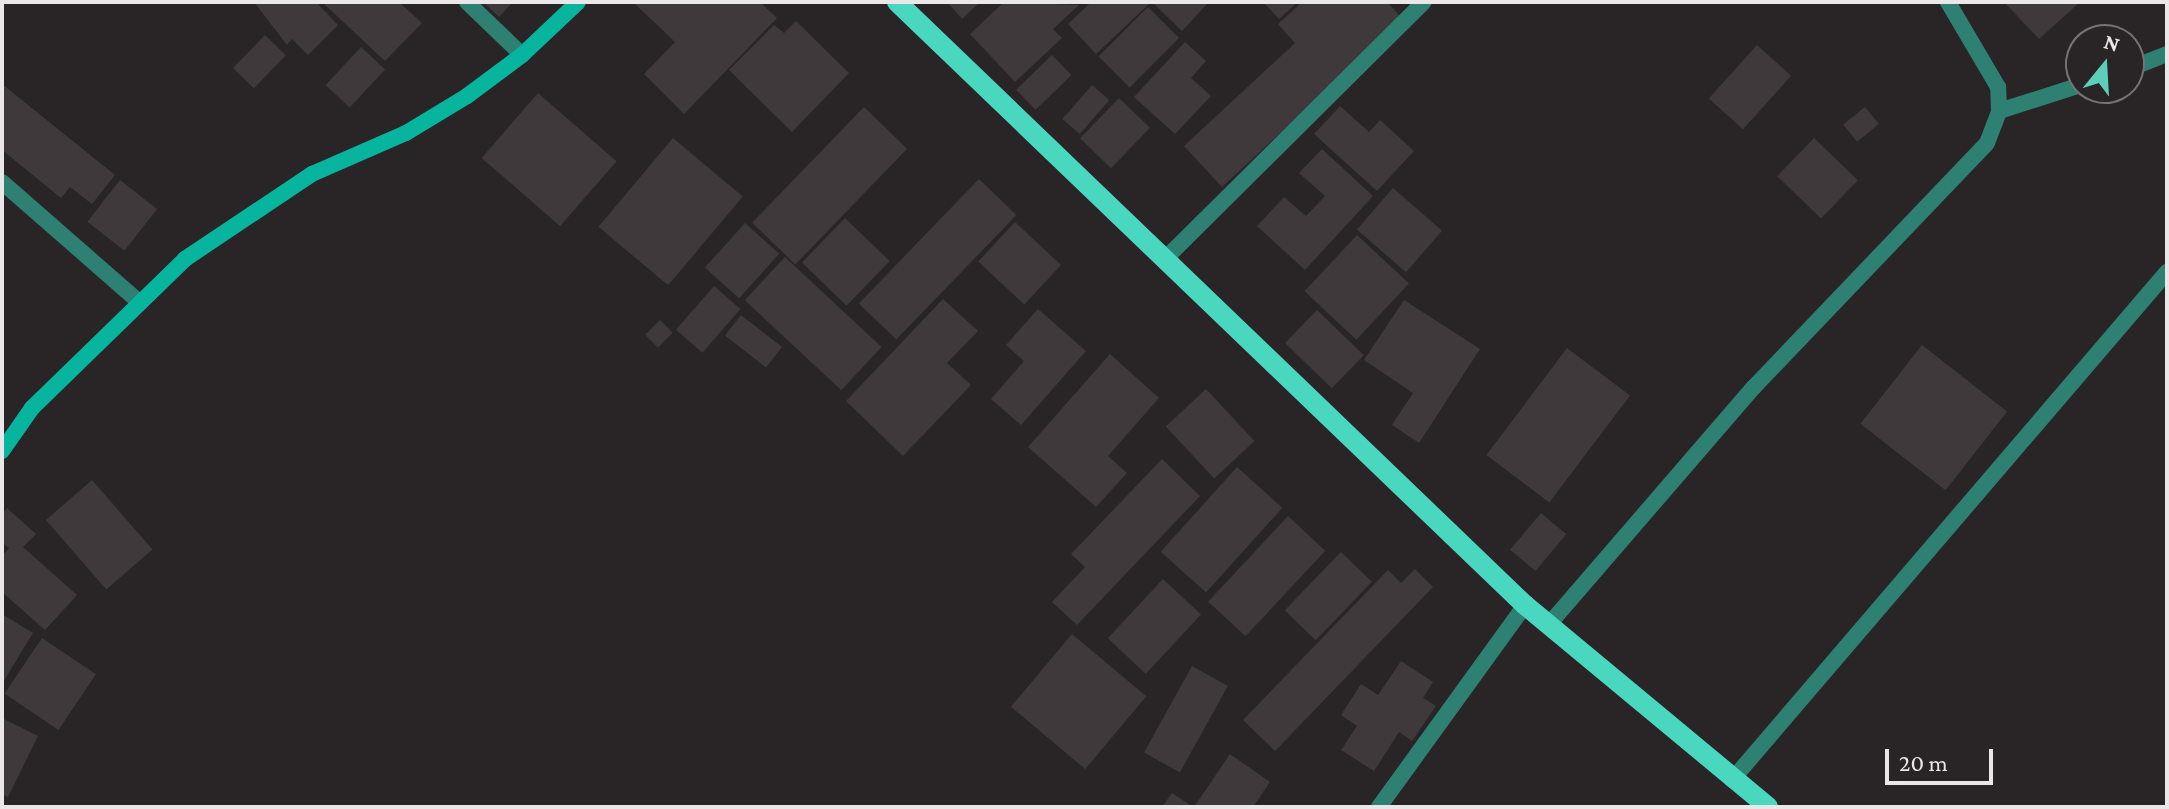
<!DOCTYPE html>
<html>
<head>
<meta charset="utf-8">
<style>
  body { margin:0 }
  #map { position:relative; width:2169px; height:809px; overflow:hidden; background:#292426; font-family:"Crimson Pro",serif }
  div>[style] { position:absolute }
  .building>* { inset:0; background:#3f393b; transform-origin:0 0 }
  .lane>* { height:16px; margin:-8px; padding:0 8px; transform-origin:8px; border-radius:8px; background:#2d8072 }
  .street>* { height:16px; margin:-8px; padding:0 8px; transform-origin:8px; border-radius:8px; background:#2d8072 }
  .secondary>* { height:16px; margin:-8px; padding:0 8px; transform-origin:8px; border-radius:8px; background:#07b49e }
  .primary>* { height:20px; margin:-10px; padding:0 10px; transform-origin:10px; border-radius:10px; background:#49d7c0 }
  span { translate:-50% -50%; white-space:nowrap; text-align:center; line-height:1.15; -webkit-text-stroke:8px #292426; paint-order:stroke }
  .frame { position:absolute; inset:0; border:4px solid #ebe7e8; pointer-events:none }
  .north { position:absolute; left:2065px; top:24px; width:80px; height:80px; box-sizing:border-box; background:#292426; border:2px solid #777274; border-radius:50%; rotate:18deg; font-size:22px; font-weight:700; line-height:32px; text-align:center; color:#ebe7e8 }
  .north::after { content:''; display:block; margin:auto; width:28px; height:36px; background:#5cceba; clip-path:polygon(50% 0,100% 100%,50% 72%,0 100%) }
  .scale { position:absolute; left:1885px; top:749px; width:108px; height:36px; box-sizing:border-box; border:4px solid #ebe7e8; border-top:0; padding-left:10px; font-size:24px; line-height:28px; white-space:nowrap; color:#ebe7e8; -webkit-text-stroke:6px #292426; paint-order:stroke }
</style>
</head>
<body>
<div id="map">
  <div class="building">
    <i style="clip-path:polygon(254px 2px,316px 2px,338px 25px,308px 55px,292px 39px,287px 45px)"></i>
    <i style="clip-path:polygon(322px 2px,399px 2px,422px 23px,385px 61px)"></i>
    <i style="clip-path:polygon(483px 2px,513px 2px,499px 17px)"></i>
    <i style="clip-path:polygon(633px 2px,760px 2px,777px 18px,684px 114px,644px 74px,675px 42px)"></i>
    <i style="clip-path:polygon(947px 2px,980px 2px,962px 19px)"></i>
    <i style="clip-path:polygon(1004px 2px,1079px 5px,1053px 29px,1062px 38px,1015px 82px,970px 34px)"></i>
    <i style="clip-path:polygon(1091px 2px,1147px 2px,1149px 4px,1096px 54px,1068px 24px)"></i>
    <i style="clip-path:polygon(1152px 2px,1209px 2px,1182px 31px)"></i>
    <i style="clip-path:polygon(1263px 2px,1298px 2px,1279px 19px)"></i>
    <i style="clip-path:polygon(1302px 2px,1387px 2px,1403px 19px,1222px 187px,1184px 146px,1295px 43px,1278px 24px)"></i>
    <i style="clip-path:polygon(2004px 2px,2080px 2px,2039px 39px)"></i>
    <i style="left:1148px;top:7px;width:44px;height:70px;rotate:45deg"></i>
    <i style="clip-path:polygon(796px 21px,849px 73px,792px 132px,729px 70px,774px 25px,784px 33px)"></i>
    <i style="left:265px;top:35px;width:29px;height:46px;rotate:44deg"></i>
    <i style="clip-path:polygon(1185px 42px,1206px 61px,1191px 78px,1211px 96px,1175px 134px,1134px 97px)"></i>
    <i style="left:1757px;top:45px;width:46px;height:72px;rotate:42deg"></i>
    <i style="left:361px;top:47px;width:33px;height:52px;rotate:43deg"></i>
    <i style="left:1052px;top:55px;width:28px;height:50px;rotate:46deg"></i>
    <i style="clip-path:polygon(2px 84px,115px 175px,92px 204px,70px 187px,61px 198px,2px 150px)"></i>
    <i style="left:1092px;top:85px;width:23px;height:45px;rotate:41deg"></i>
    <i style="left:538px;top:93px;width:104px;height:86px;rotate:41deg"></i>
    <i style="left:1119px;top:98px;width:43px;height:56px;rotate:44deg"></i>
    <i style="clip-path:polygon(1340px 106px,1369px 132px,1380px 120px,1414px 151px,1377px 191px,1314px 134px)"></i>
    <i style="left:864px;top:107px;width:60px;height:161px;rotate:44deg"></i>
    <i style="left:1865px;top:107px;width:22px;height:28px;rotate:51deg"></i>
    <i style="left:673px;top:138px;width:91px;height:116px;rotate:40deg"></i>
    <i style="left:1814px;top:138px;width:61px;height:53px;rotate:44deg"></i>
    <i style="clip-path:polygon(1322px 149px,1373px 196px,1305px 270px,1257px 226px,1284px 197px,1306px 216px,1325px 196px,1299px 173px)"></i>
    <i style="left:979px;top:179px;width:52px;height:173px;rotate:44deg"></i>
    <i style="left:120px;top:180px;width:47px;height:53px;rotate:38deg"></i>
    <i style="left:1393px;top:188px;width:65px;height:55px;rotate:41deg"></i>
    <i style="left:845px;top:218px;width:62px;height:62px;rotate:44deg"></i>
    <i style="left:1015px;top:222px;width:63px;height:54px;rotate:43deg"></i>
    <i style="left:745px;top:223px;width:46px;height:60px;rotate:42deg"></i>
    <i style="left:1357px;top:235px;width:71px;height:77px;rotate:43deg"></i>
    <i style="left:785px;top:257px;width:132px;height:59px;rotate:43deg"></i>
    <i style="left:714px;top:286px;width:35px;height:58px;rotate:41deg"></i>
    <i style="clip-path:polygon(943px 299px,978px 331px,947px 363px,971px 385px,903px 456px,846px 401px)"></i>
    <i style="clip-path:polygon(1404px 300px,1480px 349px,1419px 443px,1392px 425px,1413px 393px,1364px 360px)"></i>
    <i style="clip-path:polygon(1038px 309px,1086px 351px,1021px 425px,991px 399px,1024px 361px,1006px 345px)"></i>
    <i style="left:1317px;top:310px;width:65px;height:46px;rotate:44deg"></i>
    <i style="left:741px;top:315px;width:52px;height:26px;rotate:38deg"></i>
    <i style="left:660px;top:320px;width:18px;height:21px;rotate:45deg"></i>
    <i style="left:1922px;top:345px;width:108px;height:100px;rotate:38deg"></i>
    <i style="left:1567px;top:348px;width:79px;height:134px;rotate:37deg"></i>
    <i style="clip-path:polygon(1110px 354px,1159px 398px,1108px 456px,1127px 473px,1096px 507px,1028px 447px)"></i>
    <i style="left:1206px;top:389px;width:71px;height:55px;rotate:47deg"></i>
    <i style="clip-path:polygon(1162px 459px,1200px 496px,1077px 625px,1052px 602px,1085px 567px,1071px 554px)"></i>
    <i style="left:1237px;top:467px;width:61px;height:114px;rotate:42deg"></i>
    <i style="left:92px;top:480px;width:92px;height:61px;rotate:49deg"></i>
    <i style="clip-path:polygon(7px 508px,36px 534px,23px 547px,77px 595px,45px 630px,2px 592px,2px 556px,9px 548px,2px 542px,2px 514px)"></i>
    <i style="left:1541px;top:513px;width:33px;height:48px;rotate:40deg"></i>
    <i style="left:1288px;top:516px;width:51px;height:117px;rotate:43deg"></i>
    <i style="left:1341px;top:552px;width:43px;height:81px;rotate:44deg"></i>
    <i style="clip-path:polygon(1415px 569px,1433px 587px,1275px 751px,1243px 720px,1388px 570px,1401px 583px)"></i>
    <i style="left:1163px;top:579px;width:52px;height:81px;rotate:43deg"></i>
    <i style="clip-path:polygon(2px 614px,33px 633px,2px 684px)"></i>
    <i style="left:1072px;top:634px;width:97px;height:95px;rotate:40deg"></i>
    <i style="left:42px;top:638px;width:65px;height:67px;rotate:34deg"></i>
    <i style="clip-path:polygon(1401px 661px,1433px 682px,1423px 698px,1436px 706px,1412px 741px,1399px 732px,1374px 771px,1341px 750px,1357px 726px,1341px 715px,1361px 684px,1378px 695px)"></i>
    <i style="left:1192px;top:666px;width:41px;height:99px;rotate:29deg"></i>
    <i style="clip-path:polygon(2px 718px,38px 736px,8px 797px,2px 794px)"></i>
    <i style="clip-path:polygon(1230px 754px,1270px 782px,1253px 807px,1194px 807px)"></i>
    <i style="clip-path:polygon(1172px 793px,1193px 807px,1162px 807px)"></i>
  </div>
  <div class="lane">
    <i style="left:467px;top:2px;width:76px;rotate:43.9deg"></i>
    <i style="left:2129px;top:69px;width:41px;rotate:-21.5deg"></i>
    <i style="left:1999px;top:111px;width:86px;rotate:-17.6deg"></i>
    <i style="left:2px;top:182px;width:182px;rotate:41.2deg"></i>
    <i style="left:1551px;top:622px;width:311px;rotate:-49.2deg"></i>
    <i style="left:1754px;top:387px;width:337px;rotate:-46.3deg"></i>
    <i style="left:1987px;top:143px;width:34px;rotate:-69deg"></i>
    <i style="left:1999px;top:111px;width:24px;rotate:-92deg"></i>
    <i style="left:1998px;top:87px;width:99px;rotate:-120.5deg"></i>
    <i style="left:1732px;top:780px;width:669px;rotate:-49.43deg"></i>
    <i style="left:1379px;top:807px;width:249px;rotate:-54.1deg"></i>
  </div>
  <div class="street">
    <i style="left:1164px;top:260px;width:366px;rotate:-44.8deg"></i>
  </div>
  <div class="secondary">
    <i style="left:2px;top:451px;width:52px;rotate:-55.1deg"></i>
    <i style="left:32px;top:408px;width:214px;rotate:-44.2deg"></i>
    <i style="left:185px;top:259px;width:153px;rotate:-33.8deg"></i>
    <i style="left:312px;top:174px;width:103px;rotate:-23.6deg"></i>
    <i style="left:406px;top:133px;width:71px;rotate:-31.2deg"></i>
    <i style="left:467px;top:96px;width:69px;rotate:-36.7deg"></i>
    <i style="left:522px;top:55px;width:77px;rotate:-43.4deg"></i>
  </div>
  <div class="primary">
    <i style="left:897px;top:2px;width:871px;rotate:43.84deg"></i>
    <i style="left:1525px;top:605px;width:316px;rotate:39.7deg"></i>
  </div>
  <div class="frame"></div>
  <div class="north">N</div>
  <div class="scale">20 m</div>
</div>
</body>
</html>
